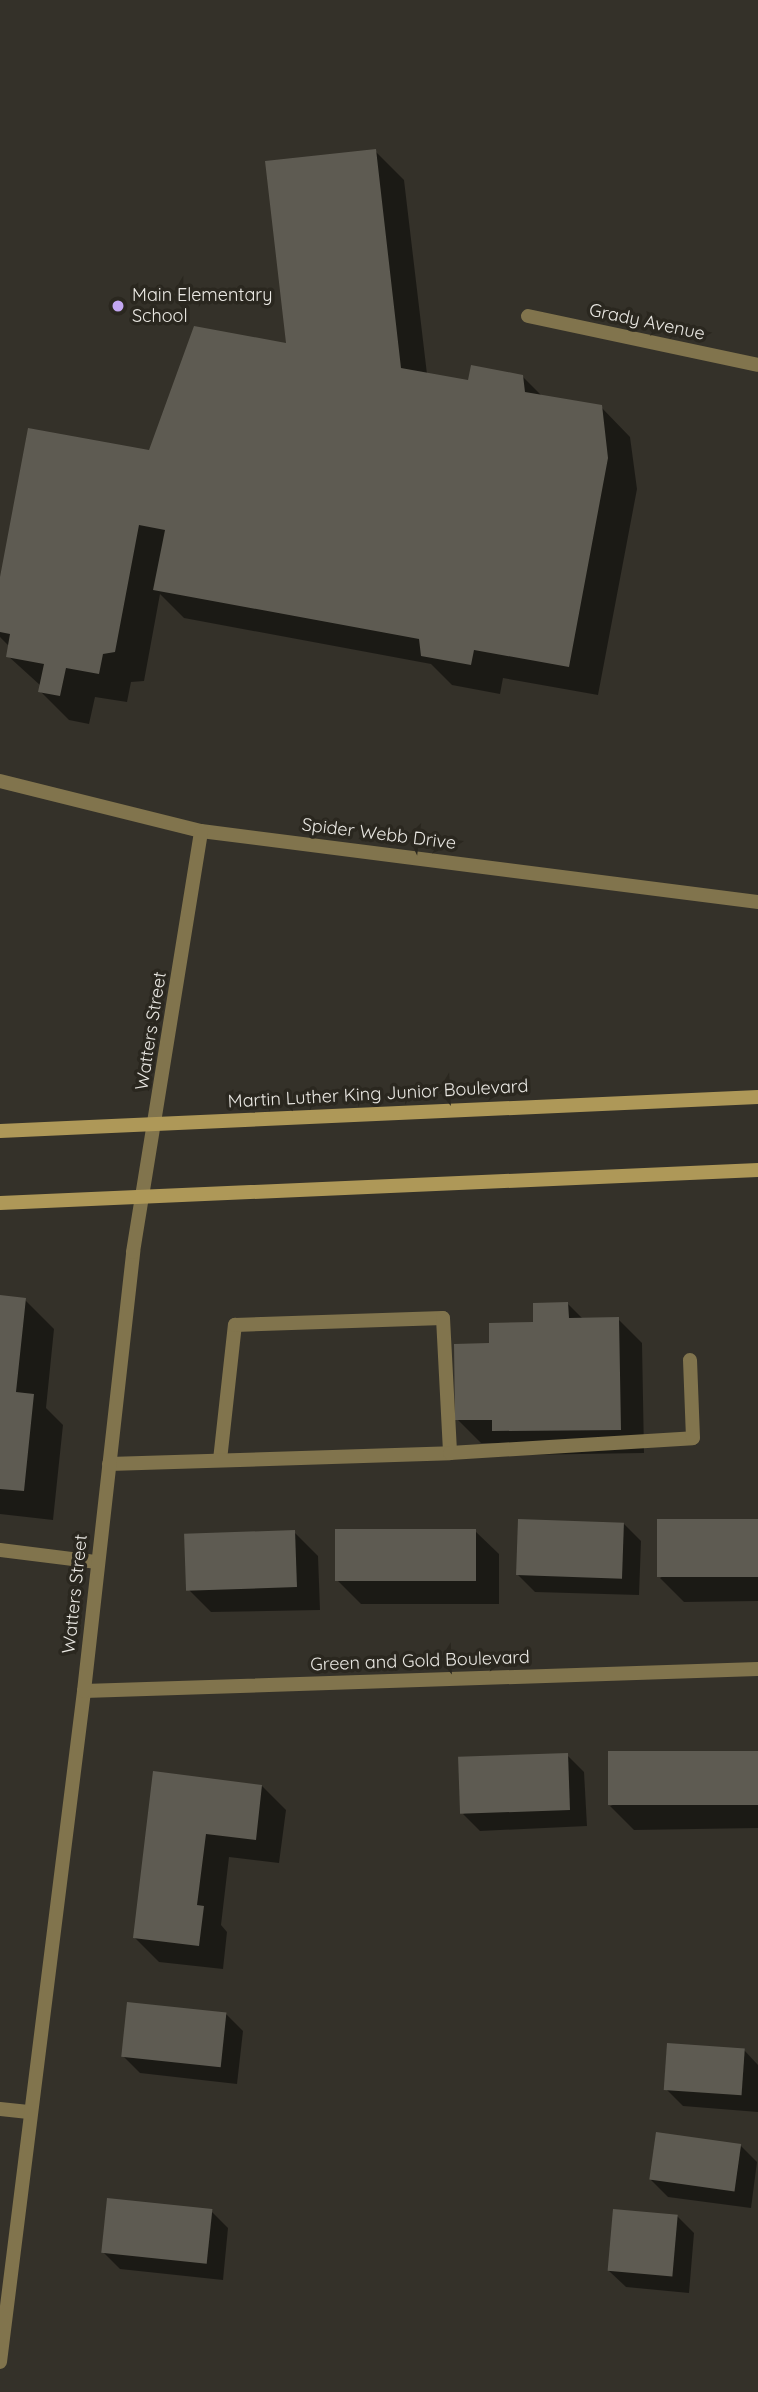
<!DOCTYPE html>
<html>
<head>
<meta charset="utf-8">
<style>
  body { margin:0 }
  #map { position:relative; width:758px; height:2392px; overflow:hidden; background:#343129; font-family:Quicksand,sans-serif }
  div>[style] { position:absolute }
  .shadow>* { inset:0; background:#0007 }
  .building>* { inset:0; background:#5e5b52; transform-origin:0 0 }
  .lane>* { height:14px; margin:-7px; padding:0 7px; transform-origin:7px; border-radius:7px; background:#81744d }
  .street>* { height:14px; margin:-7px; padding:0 7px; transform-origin:7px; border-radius:7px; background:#81744d }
  .secondary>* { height:14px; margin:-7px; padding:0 7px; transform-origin:7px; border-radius:7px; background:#ae9858 }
  .dots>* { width:19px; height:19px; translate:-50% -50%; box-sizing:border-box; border:4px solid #2a271f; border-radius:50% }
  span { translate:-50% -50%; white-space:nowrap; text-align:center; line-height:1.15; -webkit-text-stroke:7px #2a271f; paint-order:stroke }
  .poi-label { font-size:18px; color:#eae8e3 }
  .left { translate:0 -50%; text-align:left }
  .street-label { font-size:18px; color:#eae8e3 }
</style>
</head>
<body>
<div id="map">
  <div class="shadow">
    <i style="clip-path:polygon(375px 151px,404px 180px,427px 374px,469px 382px,522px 376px,543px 397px,601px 407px,630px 437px,637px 489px,598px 695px,503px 678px,500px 694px,452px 685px,431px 664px,184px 618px,160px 594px,144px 681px,131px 682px,127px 702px,95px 697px,89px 724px,69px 720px,40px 691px,41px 686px,8px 656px,10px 647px,0 637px,0 587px,150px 452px,288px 345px)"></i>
    <i style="clip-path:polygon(0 1297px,25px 1300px,54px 1329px,46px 1408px,63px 1425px,53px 1520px,0 1514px)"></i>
    <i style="clip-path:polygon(568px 1304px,584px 1320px,618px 1319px,642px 1343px,644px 1453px,517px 1455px,506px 1443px,481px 1443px,457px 1419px,491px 1345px,535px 1324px)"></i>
    <i style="clip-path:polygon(758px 1521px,758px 1601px,684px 1602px,660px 1578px)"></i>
    <i style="clip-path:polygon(624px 1524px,641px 1541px,639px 1595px,535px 1592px,518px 1575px)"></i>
    <i style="clip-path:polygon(475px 1531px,499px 1554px,499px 1604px,361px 1604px,337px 1580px)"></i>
    <i style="clip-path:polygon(294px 1532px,318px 1556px,320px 1610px,211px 1612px,187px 1588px)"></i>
    <i style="clip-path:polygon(758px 1753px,758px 1828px,634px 1830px,610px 1806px)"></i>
    <i style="clip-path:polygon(567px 1755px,584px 1772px,587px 1826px,480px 1831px,463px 1814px)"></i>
    <i style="clip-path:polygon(155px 1773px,262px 1786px,286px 1810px,279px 1863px,229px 1857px,221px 1925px,227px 1932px,223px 1969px,159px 1962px,135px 1938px)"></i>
    <i style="clip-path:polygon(226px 2014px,243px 2031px,237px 2084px,140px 2073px,123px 2056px)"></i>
    <i style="clip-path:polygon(744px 2050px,758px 2065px,758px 2112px,683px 2106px,666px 2089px)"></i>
    <i style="clip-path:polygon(740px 2145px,757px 2162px,751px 2208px,668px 2197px,651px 2180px)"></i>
    <i style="clip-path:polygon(211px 2211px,228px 2228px,223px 2280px,120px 2269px,103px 2252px)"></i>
    <i style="clip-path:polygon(677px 2216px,694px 2233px,689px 2293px,626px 2287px,609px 2271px)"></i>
  </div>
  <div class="building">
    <i style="clip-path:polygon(376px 149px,401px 368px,468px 380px,471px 365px,523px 375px,525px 392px,602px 405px,608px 458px,569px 667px,474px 650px,471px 665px,421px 656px,419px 639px,153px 590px,165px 530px,139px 525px,115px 652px,103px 654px,99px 674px,66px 668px,60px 696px,38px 692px,44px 664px,6px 657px,10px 634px,0 632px,0 577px,28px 428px,149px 450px,194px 326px,286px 343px,265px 161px)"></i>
    <i style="clip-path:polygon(0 1295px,26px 1298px,16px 1392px,34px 1394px,24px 1491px,0 1489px)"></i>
    <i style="clip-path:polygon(568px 1302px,569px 1318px,619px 1317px,621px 1430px,492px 1431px,492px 1420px,455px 1420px,454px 1344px,489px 1343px,489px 1323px,533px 1322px,533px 1303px)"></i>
    <i style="left:518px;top:1519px;width:106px;height:56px;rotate:2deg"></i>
    <i style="left:758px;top:1519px;width:58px;height:101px;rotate:90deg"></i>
    <i style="left:335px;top:1529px;width:141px;height:52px"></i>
    <i style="left:295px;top:1530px;width:57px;height:111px;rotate:88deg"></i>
    <i style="left:758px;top:1751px;width:54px;height:150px;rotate:90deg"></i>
    <i style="left:568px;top:1753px;width:57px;height:110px;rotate:88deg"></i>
    <i style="clip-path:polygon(153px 1771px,262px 1785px,256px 1840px,206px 1834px,197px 1905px,204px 1906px,199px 1946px,133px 1938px)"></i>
    <i style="left:127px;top:2002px;width:100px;height:55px;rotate:6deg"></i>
    <i style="left:667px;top:2043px;width:78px;height:47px;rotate:4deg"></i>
    <i style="left:656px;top:2132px;width:86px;height:48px;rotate:8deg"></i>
    <i style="left:107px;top:2198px;width:106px;height:55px;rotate:6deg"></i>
    <i style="left:613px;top:2209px;width:65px;height:62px;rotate:5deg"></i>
  </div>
  <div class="lane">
    <i style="left:220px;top:1460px;width:136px;rotate:-83.7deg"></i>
    <i style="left:235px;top:1325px;width:208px;rotate:-1.9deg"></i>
    <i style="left:443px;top:1318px;width:135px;rotate:87deg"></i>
    <i style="left:109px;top:1464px;width:341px;rotate:-1.8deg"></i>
    <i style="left:450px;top:1453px;width:243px;rotate:-3.5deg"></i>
    <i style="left:693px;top:1438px;width:78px;rotate:-92.2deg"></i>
    <i style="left:84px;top:1691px;width:674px;rotate:-1.87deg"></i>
  </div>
  <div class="street">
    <i style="left:528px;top:316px;width:235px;rotate:12deg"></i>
    <i style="left:0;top:781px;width:207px;rotate:14deg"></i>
    <i style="left:201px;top:831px;width:562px;rotate:7.26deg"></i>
    <i style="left:0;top:1550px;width:98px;rotate:7.1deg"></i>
    <i style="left:0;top:2109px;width:31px;rotate:6deg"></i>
    <i style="left:0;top:2362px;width:676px;rotate:-82.86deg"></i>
    <i style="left:84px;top:1691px;width:442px;rotate:-83.6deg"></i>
    <i style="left:133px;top:1252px;width:426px;rotate:-80.8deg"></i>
  </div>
  <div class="secondary">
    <i style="left:0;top:1131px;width:759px;rotate:-2.57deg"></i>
    <i style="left:0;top:1203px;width:759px;rotate:-2.49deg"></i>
  </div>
  <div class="dots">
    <i style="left:118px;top:306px;background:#c3a7f2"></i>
  </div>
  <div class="poi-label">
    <span class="left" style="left:132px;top:306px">Main Elementary<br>School</span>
  </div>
  <div class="street-label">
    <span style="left:647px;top:322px;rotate:12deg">Grady Avenue</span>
    <span style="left:379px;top:834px;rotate:7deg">Spider Webb Drive</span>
    <span style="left:151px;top:1031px;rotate:-81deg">Watters Street</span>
    <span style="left:378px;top:1094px;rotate:-3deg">Martin Luther King Junior Boulevard</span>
    <span style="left:75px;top:1594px;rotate:-84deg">Watters Street</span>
    <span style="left:420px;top:1661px;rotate:-2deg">Green and Gold Boulevard</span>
  </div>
</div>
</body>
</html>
